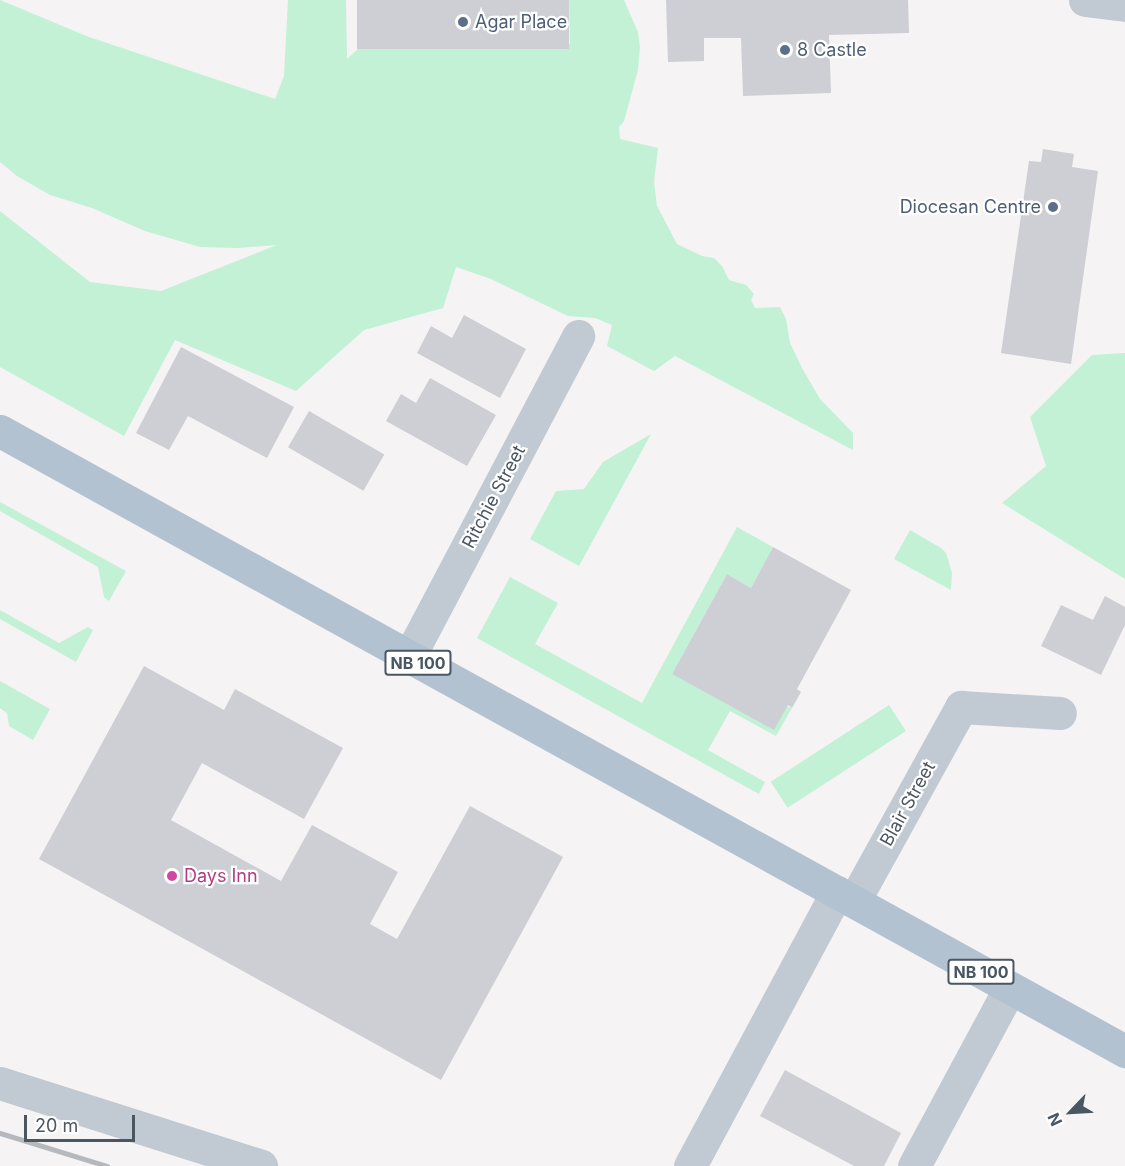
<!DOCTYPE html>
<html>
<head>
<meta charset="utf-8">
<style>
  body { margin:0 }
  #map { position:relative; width:1125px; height:1166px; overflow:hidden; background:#f5f3f3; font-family:Inter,sans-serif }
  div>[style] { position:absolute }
  .green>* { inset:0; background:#c3f1d5; transform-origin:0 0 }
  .building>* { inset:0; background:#cdcfd5; transform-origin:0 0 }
  .minor>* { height:33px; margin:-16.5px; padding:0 16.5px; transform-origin:16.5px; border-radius:16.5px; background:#c1cad2 }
  .major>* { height:33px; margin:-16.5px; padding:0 16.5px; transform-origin:16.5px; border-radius:16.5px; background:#b3c2d1 }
  .rail>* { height:4.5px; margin:-2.25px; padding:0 2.25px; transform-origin:2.25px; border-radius:2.25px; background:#b5b8bd }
  .dots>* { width:16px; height:16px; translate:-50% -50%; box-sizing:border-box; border:3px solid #fff; border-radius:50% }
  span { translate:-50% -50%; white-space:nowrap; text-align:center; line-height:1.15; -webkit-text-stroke:4.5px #fff; paint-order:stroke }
  .shield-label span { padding:2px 4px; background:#fff; border:2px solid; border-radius:4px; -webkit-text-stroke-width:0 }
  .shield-label { font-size:16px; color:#4a5661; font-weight:700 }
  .service-label { font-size:18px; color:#4e5e75 }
  .left { translate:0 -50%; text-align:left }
  .right { translate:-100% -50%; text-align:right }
  .street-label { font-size:18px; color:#4a5661 }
  .hotel-label { font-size:18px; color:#b23c85 }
  .north { position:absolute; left:1041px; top:1082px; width:60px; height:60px; -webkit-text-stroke:4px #fff; paint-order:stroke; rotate:245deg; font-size:16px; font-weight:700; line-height:24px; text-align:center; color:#4a5661 }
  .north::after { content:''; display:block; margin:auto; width:21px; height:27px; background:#4a5661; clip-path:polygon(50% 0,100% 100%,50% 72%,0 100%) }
  .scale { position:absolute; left:24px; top:1115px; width:111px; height:27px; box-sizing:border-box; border:3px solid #4a5661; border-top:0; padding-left:8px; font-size:18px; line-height:21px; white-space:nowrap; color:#4a5661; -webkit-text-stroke:4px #fff; paint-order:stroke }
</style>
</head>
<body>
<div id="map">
  <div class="green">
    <i style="clip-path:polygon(0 0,89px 37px,275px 99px,284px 76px,288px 0,346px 0,347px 59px,358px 49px,570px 44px,569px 0,624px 0,638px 32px,640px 47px,638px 70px,624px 121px,619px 127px,620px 139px,658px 148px,654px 182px,657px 206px,677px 244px,702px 256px,714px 258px,722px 266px,729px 280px,746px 285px,754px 294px,751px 300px,755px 308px,780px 307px,786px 319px,790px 343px,802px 368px,820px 399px,853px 433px,853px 450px,675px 356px,654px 371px,607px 346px,612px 325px,595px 318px,568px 316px,491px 279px,456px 267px,443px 308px,364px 330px,296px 391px,175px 340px,124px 436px,0 367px,0 211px,90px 282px,161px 291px,277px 245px,238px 248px,200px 247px,145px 231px,92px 208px,50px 195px,17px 176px,0 162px)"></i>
    <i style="clip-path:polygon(1125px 353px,1125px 579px,1002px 503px,1046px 466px,1030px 417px,1092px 355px)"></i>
    <i style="clip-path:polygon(651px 434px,579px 566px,530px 539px,556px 491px,584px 489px,603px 462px)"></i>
    <i style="clip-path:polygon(0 502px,126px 571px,109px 601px,104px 597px,98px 567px,0 511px)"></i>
    <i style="clip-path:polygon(737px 527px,773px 547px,751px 588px,727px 574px,672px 674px,792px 708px,776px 736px,730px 711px,708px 750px,765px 782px,759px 794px,477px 638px,510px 577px,558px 603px,535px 644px,642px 703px)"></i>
    <i style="clip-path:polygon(910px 530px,941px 548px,946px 553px,952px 573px,951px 590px,894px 559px)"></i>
    <i style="clip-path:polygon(0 610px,59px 643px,88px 627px,93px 630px,76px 662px,0 619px)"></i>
    <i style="clip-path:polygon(0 681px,50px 709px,33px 740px,9px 726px,7px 713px,0 708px)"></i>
    <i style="left:889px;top:705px;width:31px;height:141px;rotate:57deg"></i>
  </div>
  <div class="building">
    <i style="left:357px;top:0;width:212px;height:49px"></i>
    <i style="clip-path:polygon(666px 0,908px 0,909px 33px,829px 35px,831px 93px,743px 96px,741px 38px,704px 38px,704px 61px,668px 62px)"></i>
    <i style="clip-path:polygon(1043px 149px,1074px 154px,1072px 167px,1098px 171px,1071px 364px,1001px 353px,1029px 161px,1041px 162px)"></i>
    <i style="clip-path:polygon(464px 315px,526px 349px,500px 398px,417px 353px,431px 326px,452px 338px)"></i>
    <i style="clip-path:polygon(181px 347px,294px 407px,267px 458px,188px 416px,169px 450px,136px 433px)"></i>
    <i style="clip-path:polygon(430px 378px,496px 415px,467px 466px,386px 421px,401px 394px,416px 403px)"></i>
    <i style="left:309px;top:411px;width:87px;height:42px;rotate:30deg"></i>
    <i style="clip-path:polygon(773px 547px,851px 590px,797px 689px,801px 692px,792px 708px,788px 705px,774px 730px,672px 674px,727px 574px,751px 588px)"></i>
    <i style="clip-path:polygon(1105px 596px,1125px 607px,1125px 625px,1101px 675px,1041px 646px,1061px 605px,1093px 620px)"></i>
    <i style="clip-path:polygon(144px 666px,224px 710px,235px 689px,343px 748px,304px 819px,202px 763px,171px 820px,281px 881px,312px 825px,398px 872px,370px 924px,397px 939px,470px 806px,563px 857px,441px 1080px,39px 859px)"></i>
    <i style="clip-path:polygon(785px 1070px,901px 1133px,884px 1166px,854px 1166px,760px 1116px)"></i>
  </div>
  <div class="minor">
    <i style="left:1085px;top:0;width:40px;rotate:7.1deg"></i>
    <i style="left:409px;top:657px;width:363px;rotate:-62.2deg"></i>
    <i style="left:854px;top:901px;width:222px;rotate:-61.1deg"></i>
    <i style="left:961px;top:707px;width:99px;rotate:3.5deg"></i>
    <i style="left:0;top:1083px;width:274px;rotate:17.6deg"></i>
    <i style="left:690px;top:1166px;width:311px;rotate:-61.8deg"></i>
    <i style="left:914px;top:1166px;width:202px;rotate:-61.7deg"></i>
  </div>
  <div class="major">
    <i style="left:0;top:431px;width:1285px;rotate:28.86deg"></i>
  </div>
  <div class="rail">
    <i style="left:0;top:1133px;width:112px;rotate:17.1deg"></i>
  </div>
  <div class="dots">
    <i style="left:463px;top:22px;background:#5c6f8a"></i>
    <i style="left:785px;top:50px;background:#5c6f8a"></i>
    <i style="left:1053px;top:207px;background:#5c6f8a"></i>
    <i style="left:172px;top:876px;background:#d1479c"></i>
  </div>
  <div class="shield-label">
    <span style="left:418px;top:663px">NB 100</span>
    <span style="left:981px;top:972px">NB 100</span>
  </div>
  <div class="service-label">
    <span class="left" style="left:475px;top:22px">Agar Place</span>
    <span class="left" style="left:797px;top:50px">8 Castle</span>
    <span class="right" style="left:1041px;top:207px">Diocesan Centre</span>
  </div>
  <div class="street-label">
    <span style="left:494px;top:497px;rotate:-62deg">Ritchie Street</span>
    <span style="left:908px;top:804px;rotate:-61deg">Blair Street</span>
  </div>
  <div class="hotel-label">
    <span class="left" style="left:184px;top:876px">Days Inn</span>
  </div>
  <div class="north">N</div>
  <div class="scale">20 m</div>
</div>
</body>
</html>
